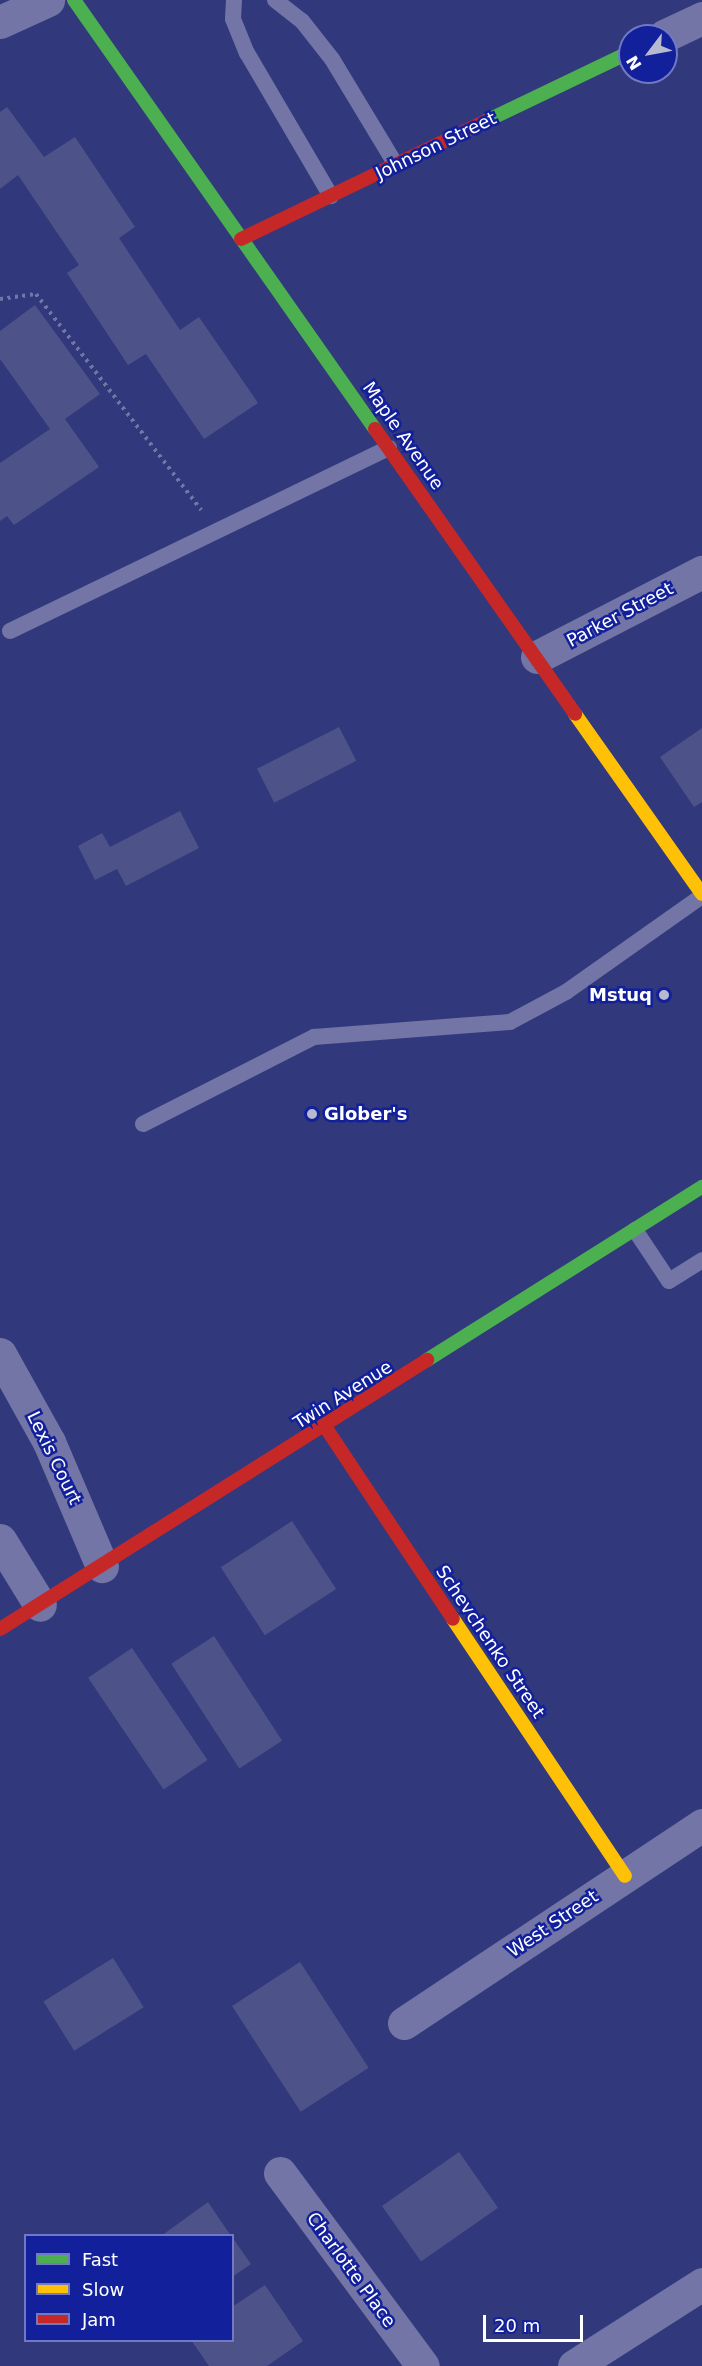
<!DOCTYPE html>
<html>
<head>
<meta charset="utf-8">
<style>
  body { margin:0 }
  #map { position:relative; width:702px; height:2366px; overflow:hidden; background:#32387c; font-family:"DejaVu Sans",sans-serif }
  div>[style] { position:absolute }
  .building>* { inset:0; background:#4d5389; transform-origin:0 0 }
  .path>* { height:4px; margin-top:-2px; transform-origin:0; background:repeating-linear-gradient(90deg,#7275a6 0 3px,transparent 0 7.5px) }
  .lane>* { height:16px; margin:-8px; padding:0 8px; transform-origin:8px; border-radius:8px; background:#7275a6 }
  .street>* { height:33px; margin:-16.5px; padding:0 16.5px; transform-origin:16.5px; border-radius:16.5px; background:#7275a6 }
  .fast>* { height:14px; margin:-7px; padding:0 7px; transform-origin:7px; border-radius:7px; background:#4caf50 }
  .slow>* { height:14px; margin:-7px; padding:0 7px; transform-origin:7px; border-radius:7px; background:#ffc107 }
  .jam>* { height:14px; margin:-7px; padding:0 7px; transform-origin:7px; border-radius:7px; background:#c62828 }
  .dots>* { width:16px; height:16px; translate:-50% -50%; box-sizing:border-box; border:3px solid #12209b; border-radius:50% }
  span { translate:-50% -50%; white-space:nowrap; text-align:center; line-height:1.15; -webkit-text-stroke:5px #12209b; paint-order:stroke }
  .street-label { font-size:18px; color:#fff }
  .poi-label { font-size:18px; color:#fff; font-weight:700 }
  .right { translate:-100% -50%; text-align:right }
  .left { translate:0 -50%; text-align:left }
  .legend { position:absolute; left:24px; top:2234px; width:210px; height:108px; box-sizing:border-box; background:#12209b; border:2px solid #7179c3; margin:0; padding:8px 10px; list-style:none; font-size:18px; color:#fff }
  .legend li { display:flex; align-items:center; gap:12px; height:30px }
  .legend b { width:30px; border:2px solid #7179c3 }
  .north { position:absolute; left:618px; top:24px; width:60px; height:60px; box-sizing:border-box; background:#12209b; border:2px solid #7179c3; border-radius:50%; rotate:238deg; font-size:16px; font-weight:700; line-height:24px; text-align:center; color:#fff }
  .north::after { content:''; display:block; margin:auto; width:21px; height:27px; background:#b7b9d1; clip-path:polygon(50% 0,100% 100%,50% 72%,0 100%) }
  .scale { position:absolute; left:483px; top:2315px; width:100px; height:27px; box-sizing:border-box; border:3px solid #fff; border-top:0; padding-left:8px; font-size:18px; line-height:21px; white-space:nowrap; color:#fff; -webkit-text-stroke:4px #12209b; paint-order:stroke }
</style>
</head>
<body>
<div id="map">
  <div class="building">
    <i style="clip-path:polygon(7px 107px,44px 157px,75px 137px,135px 227px,119px 238px,180px 330px,199px 317px,258px 403px,204px 439px,146px 354px,128px 365px,67px 273px,79px 265px,18px 175px,0 189px,0 112px)"></i>
    <i style="clip-path:polygon(35px 305px,100px 394px,65px 419px,99px 467px,14px 525px,7px 516px,0 521px,0 463px,50px 429px,0 359px,0 331px)"></i>
    <i style="left:339px;top:727px;width:38px;height:92px;rotate:63deg"></i>
    <i style="clip-path:polygon(702px 728px,702px 802px,694px 807px,660px 757px)"></i>
    <i style="clip-path:polygon(180px 811px,199px 848px,126px 886px,117px 869px,95px 880px,78px 846px,102px 833px,110px 847px)"></i>
    <i style="left:292px;top:1521px;width:81px;height:85px;rotate:57deg"></i>
    <i style="left:214px;top:1636px;width:125px;height:51px;rotate:57deg"></i>
    <i style="left:132px;top:1648px;width:135px;height:53px;rotate:56deg"></i>
    <i style="left:113px;top:1958px;width:58px;height:82px;rotate:58deg"></i>
    <i style="left:300px;top:1962px;width:126px;height:81px;rotate:57deg"></i>
    <i style="left:459px;top:2152px;width:68px;height:94px;rotate:55deg"></i>
    <i style="clip-path:polygon(208px 2202px,231px 2236px,161px 2236px)"></i>
    <i style="clip-path:polygon(232px 2237px,251px 2264px,232px 2277px)"></i>
    <i style="clip-path:polygon(265px 2285px,303px 2341px,267px 2366px,209px 2366px,191px 2340px,232px 2340px,232px 2307px)"></i>
  </div>
  <div class="path">
    <i style="left:0;top:299px;width:36px;rotate:-8deg"></i>
    <i style="left:36px;top:294px;width:272px;rotate:52.6deg"></i>
  </div>
  <div class="lane">
    <i style="left:234px;top:0;width:19px;rotate:93deg"></i>
    <i style="left:233px;top:19px;width:37px;rotate:68deg"></i>
    <i style="left:247px;top:53px;width:166px;rotate:59.6deg"></i>
    <i style="left:275px;top:0;width:34px;rotate:38deg"></i>
    <i style="left:302px;top:21px;width:48px;rotate:51.7deg"></i>
    <i style="left:332px;top:59px;width:124px;rotate:58.9deg"></i>
    <i style="left:10px;top:631px;width:421px;rotate:-25.8deg"></i>
    <i style="left:143px;top:1124px;width:192px;rotate:-27deg"></i>
    <i style="left:314px;top:1037px;width:197px;rotate:-4.4deg"></i>
    <i style="left:510px;top:1022px;width:64px;rotate:-28.2deg"></i>
    <i style="left:566px;top:992px;width:166px;rotate:-35.2deg"></i>
    <i style="left:635px;top:1230px;width:61px;rotate:56.3deg"></i>
    <i style="left:669px;top:1281px;width:39px;rotate:-32deg"></i>
  </div>
  <div class="street">
    <i style="left:0;top:22px;width:53px;rotate:-24.6deg"></i>
    <i style="left:664px;top:36px;width:42px;rotate:-25.3deg"></i>
    <i style="left:537px;top:657px;width:186px;rotate:-27.3deg"></i>
    <i style="left:0;top:1354px;width:101px;rotate:60.9deg"></i>
    <i style="left:49px;top:1442px;width:135px;rotate:66.9deg"></i>
    <i style="left:0;top:1540px;width:76px;rotate:58.4deg"></i>
    <i style="left:404px;top:2023px;width:358px;rotate:-33.6deg"></i>
    <i style="left:280px;top:2173px;width:240px;rotate:53.5deg"></i>
    <i style="left:574px;top:2366px;width:152px;rotate:-32.6deg"></i>
  </div>
  <div class="fast">
    <i style="left:74px;top:0;width:524px;rotate:54.95deg"></i>
    <i style="left:486px;top:121px;width:160px;rotate:-25.6deg"></i>
    <i style="left:427px;top:1360px;width:325px;rotate:-32.2deg"></i>
  </div>
  <div class="slow">
    <i style="left:575px;top:714px;width:220px;rotate:54.8deg"></i>
    <i style="left:453px;top:1619px;width:309px;rotate:56.2deg"></i>
  </div>
  <div class="jam">
    <i style="left:241px;top:239px;width:272px;rotate:-25.7deg"></i>
    <i style="left:375px;top:429px;width:348px;rotate:54.9deg"></i>
    <i style="left:326px;top:1428px;width:229px;rotate:56.4deg"></i>
    <i style="left:0;top:1629px;width:505px;rotate:-32.21deg"></i>
  </div>
  <div class="dots">
    <i style="left:664px;top:995px;background:#b7b9d1"></i>
    <i style="left:312px;top:1114px;background:#b7b9d1"></i>
  </div>
  <div class="street-label">
    <span style="left:436px;top:146px;rotate:-26deg">Johnson Street</span>
    <span style="left:403px;top:436px;rotate:55deg">Maple Avenue</span>
    <span style="left:620px;top:615px;rotate:-28deg">Parker Street</span>
    <span style="left:343px;top:1395px;rotate:-32deg">Twin Avenue</span>
    <span style="left:54px;top:1458px;rotate:64deg">Lexis Court</span>
    <span style="left:490px;top:1642px;rotate:56deg">Schevchenko Street</span>
    <span style="left:553px;top:1924px;rotate:-34deg">West Street</span>
    <span style="left:351px;top:2270px;rotate:54deg">Charlotte Place</span>
  </div>
  <div class="poi-label">
    <span class="right" style="left:652px;top:995px">Mstuq</span>
    <span class="left" style="left:324px;top:1114px">Glober's</span>
  </div>
  <ul class="legend">
  <li><b style="height:8px;background:#4caf50"></b>Fast</li>
  <li><b style="height:8px;background:#ffc107"></b>Slow</li>
  <li><b style="height:8px;background:#c62828"></b>Jam</li>
  </ul>
  <div class="north">N</div>
  <div class="scale">20 m</div>
</div>
</body>
</html>
